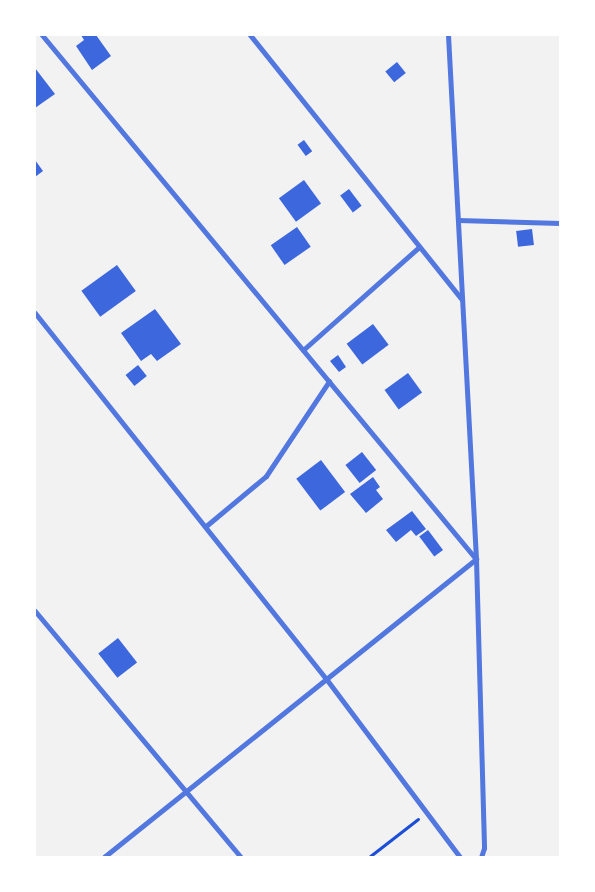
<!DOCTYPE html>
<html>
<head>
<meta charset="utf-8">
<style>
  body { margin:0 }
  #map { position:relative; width:595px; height:892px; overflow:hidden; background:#f2f2f2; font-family:"Exo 2",sans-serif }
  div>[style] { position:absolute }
  .building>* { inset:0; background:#3d67dc; transform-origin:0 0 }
  .path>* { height:3px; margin:-1.5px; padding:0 1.5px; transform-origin:1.5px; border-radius:1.5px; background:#1d4ed8 }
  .minor>* { height:5px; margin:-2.5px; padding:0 2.5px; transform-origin:2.5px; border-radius:2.5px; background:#5277de }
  span { translate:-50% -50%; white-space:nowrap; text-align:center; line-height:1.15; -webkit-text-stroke:5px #fff; paint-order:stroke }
  .frame { position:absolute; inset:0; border:36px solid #fff; pointer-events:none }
</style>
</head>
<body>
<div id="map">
  <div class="building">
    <i style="clip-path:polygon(81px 35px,96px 35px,111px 56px,92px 70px,76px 46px,84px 40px)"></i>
    <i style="left:397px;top:62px;width:14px;height:15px;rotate:51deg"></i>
    <i style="clip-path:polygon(35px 68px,55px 94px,35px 108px)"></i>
    <i style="left:304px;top:140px;width:14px;height:8px;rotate:54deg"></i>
    <i style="clip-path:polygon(35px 160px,43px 171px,35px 177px)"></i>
    <i style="left:304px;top:180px;width:29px;height:31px;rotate:54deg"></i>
    <i style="left:349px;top:189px;width:21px;height:11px;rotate:53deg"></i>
    <i style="left:297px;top:227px;width:24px;height:32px;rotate:55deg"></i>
    <i style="left:532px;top:229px;width:16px;height:16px;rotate:83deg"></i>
    <i style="left:117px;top:265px;width:32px;height:44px;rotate:54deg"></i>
    <i style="clip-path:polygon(155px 309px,181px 344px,157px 361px,151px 354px,141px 361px,121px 333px)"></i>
    <i style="left:373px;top:324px;width:26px;height:33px;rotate:53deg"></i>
    <i style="clip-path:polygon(338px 355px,346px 367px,339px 372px,330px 361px)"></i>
    <i style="left:138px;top:365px;width:14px;height:16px;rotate:51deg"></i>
    <i style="left:408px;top:373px;width:24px;height:29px;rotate:54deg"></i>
    <i style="left:362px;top:452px;width:23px;height:21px;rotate:52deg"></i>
    <i style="left:321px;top:460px;width:40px;height:31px;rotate:53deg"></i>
    <i style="clip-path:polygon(373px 477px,380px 487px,376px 490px,383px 499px,366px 513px,350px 494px)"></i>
    <i style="clip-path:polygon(412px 511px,426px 529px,416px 536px,411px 530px,396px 542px,386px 530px)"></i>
    <i style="left:428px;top:530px;width:25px;height:11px;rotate:53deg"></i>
    <i style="left:118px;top:638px;width:31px;height:25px;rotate:52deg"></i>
  </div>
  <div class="path">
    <i style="left:369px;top:857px;width:62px;rotate:-37.8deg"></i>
  </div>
  <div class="minor">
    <i style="left:42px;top:35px;width:680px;rotate:50.37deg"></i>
    <i style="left:250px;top:35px;width:339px;rotate:51.3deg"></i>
    <i style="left:448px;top:35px;width:525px;rotate:86.94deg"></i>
    <i style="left:476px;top:559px;width:289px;rotate:88.4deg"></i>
    <i style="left:484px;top:848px;width:9px;rotate:108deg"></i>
    <i style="left:458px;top:220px;width:102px;rotate:1.7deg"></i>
    <i style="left:35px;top:313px;width:469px;rotate:51.5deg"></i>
    <i style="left:327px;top:680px;width:221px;rotate:53.1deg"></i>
    <i style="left:303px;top:350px;width:155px;rotate:-41.6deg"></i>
    <i style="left:206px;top:526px;width:78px;rotate:-39.8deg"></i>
    <i style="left:266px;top:476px;width:114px;rotate:-56.4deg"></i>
    <i style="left:35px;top:611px;width:321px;rotate:50.1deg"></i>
    <i style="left:104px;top:857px;width:477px;rotate:-38.7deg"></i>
  </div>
  <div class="frame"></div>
</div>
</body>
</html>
